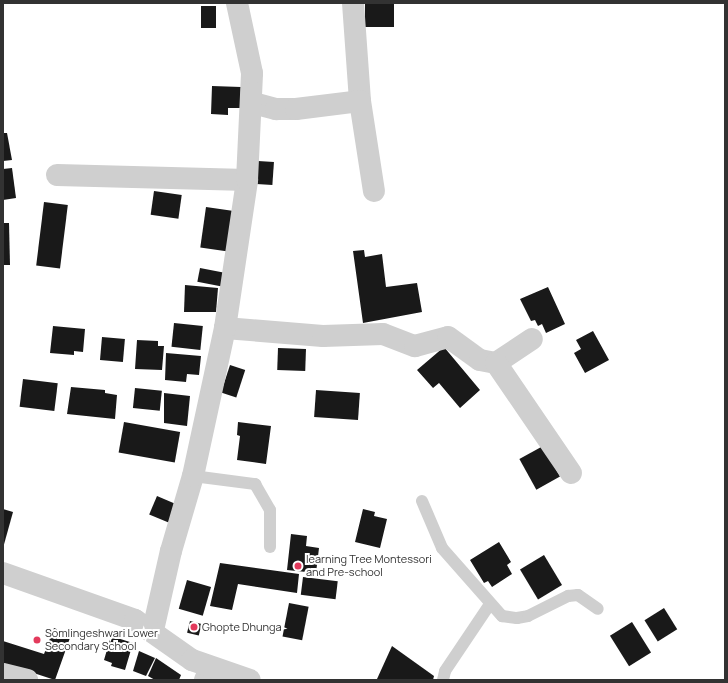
<!DOCTYPE html>
<html>
<head>
<meta charset="utf-8">
<style>
  body { margin:0 }
  #map { position:relative; width:728px; height:683px; overflow:hidden; background:#fff; font-family:Manrope,sans-serif }
  div>[style] { position:absolute }
  .building>* { inset:0; background:#191919; transform-origin:0 0 }
  .service>* { height:12px; margin:-6px; padding:0 6px; transform-origin:6px; border-radius:6px; background:#cfcfcf }
  .minor>* { height:22px; margin:-11px; padding:0 11px; transform-origin:11px; border-radius:11px; background:#cfcfcf }
  .tertiary>* { height:22px; margin:-11px; padding:0 11px; transform-origin:11px; border-radius:11px; background:#cfcfcf }
  .dots>* { width:11px; height:11px; translate:-50% -50%; box-sizing:border-box; border:2px solid #fff; border-radius:50% }
  span { translate:-50% -50%; white-space:nowrap; text-align:center; line-height:1.15; -webkit-text-stroke:4px #fff; paint-order:stroke }
  .poi-label { font-size:11px; color:#323232 }
  .left { translate:0 -50%; text-align:left }
  .frame { position:absolute; inset:0; border:4px solid #323232; pointer-events:none }
</style>
</head>
<body>
<div id="map">
  <div class="building">
    <i style="left:365px;top:3px;width:29px;height:24px"></i>
    <i style="left:201px;top:6px;width:15px;height:22px"></i>
    <i style="clip-path:polygon(212px 86px,241px 87px,240px 108px,228px 108px,228px 115px,211px 114px)"></i>
    <i style="clip-path:polygon(3px 133px,7px 133px,12px 160px,3px 161px)"></i>
    <i style="left:258px;top:161px;width:16px;height:23px;rotate:4deg"></i>
    <i style="clip-path:polygon(12px 168px,16px 198px,3px 200px,3px 169px)"></i>
    <i style="left:154px;top:191px;width:28px;height:24px;rotate:8deg"></i>
    <i style="left:44px;top:202px;width:24px;height:64px;rotate:7deg"></i>
    <i style="left:206px;top:207px;width:28px;height:41px;rotate:8deg"></i>
    <i style="clip-path:polygon(3px 223px,9px 223px,10px 265px,3px 265px)"></i>
    <i style="clip-path:polygon(364px 250px,365px 257px,382px 254px,386px 287px,417px 283px,422px 312px,363px 323px,353px 251px)"></i>
    <i style="left:200px;top:268px;width:25px;height:14px;rotate:11deg"></i>
    <i style="clip-path:polygon(185px 285px,218px 288px,216px 312px,184px 312px)"></i>
    <i style="clip-path:polygon(548px 287px,565px 324px,546px 333px,542px 324px,538px 326px,535px 320px,531px 321px,520px 299px)"></i>
    <i style="left:174px;top:323px;width:29px;height:24px;rotate:6deg"></i>
    <i style="clip-path:polygon(53px 326px,85px 329px,83px 352px,74px 351px,74px 355px,50px 353px)"></i>
    <i style="clip-path:polygon(593px 331px,609px 360px,585px 373px,574px 353px,581px 349px,576px 340px)"></i>
    <i style="left:102px;top:337px;width:23px;height:23px;rotate:5deg"></i>
    <i style="clip-path:polygon(137px 340px,158px 341px,158px 346px,164px 346px,162px 370px,135px 369px)"></i>
    <i style="clip-path:polygon(444px 347px,480px 390px,460px 408px,439px 383px,433px 388px,417px 370px)"></i>
    <i style="left:278px;top:348px;width:28px;height:22px;rotate:2deg"></i>
    <i style="clip-path:polygon(166px 353px,201px 356px,199px 375px,187px 374px,186px 382px,165px 380px)"></i>
    <i style="left:230px;top:365px;width:16px;height:29px;rotate:18deg"></i>
    <i style="left:23px;top:379px;width:35px;height:28px;rotate:7deg"></i>
    <i style="clip-path:polygon(71px 387px,105px 390px,105px 393px,117px 395px,115px 419px,67px 414px)"></i>
    <i style="left:135px;top:388px;width:27px;height:20px;rotate:6deg"></i>
    <i style="left:316px;top:390px;width:44px;height:27px;rotate:4deg"></i>
    <i style="clip-path:polygon(164px 393px,190px 396px,187px 426px,164px 423px)"></i>
    <i style="left:124px;top:422px;width:57px;height:31px;rotate:10deg"></i>
    <i style="clip-path:polygon(238px 422px,271px 426px,266px 464px,237px 460px,240px 436px,237px 435px)"></i>
    <i style="left:543px;top:446px;width:35px;height:27px;rotate:61deg"></i>
    <i style="left:157px;top:496px;width:21px;height:20px;rotate:23deg"></i>
    <i style="clip-path:polygon(3px 509px,13px 512px,3px 548px)"></i>
    <i style="clip-path:polygon(363px 509px,375px 512px,374px 516px,387px 519px,380px 548px,355px 542px)"></i>
    <i style="clip-path:polygon(291px 534px,307px 536px,306px 546px,319px 548px,316px 573px,287px 570px)"></i>
    <i style="clip-path:polygon(499px 542px,511px 562px,507px 565px,512px 574px,492px 587px,488px 581px,484px 583px,470px 560px)"></i>
    <i style="left:544px;top:555px;width:35px;height:28px;rotate:59deg"></i>
    <i style="clip-path:polygon(220px 563px,299px 574px,297px 593px,238px 584px,232px 610px,210px 606px)"></i>
    <i style="left:303px;top:577px;width:35px;height:18px;rotate:7deg"></i>
    <i style="left:187px;top:580px;width:25px;height:30px;rotate:16deg"></i>
    <i style="left:289px;top:603px;width:20px;height:34px;rotate:11deg"></i>
    <i style="left:664px;top:608px;width:25px;height:23px;rotate:58deg"></i>
    <i style="left:190px;top:621px;width:12px;height:12px;rotate:14deg"></i>
    <i style="left:632px;top:622px;width:36px;height:26px;rotate:58deg"></i>
    <i style="clip-path:polygon(54px 628px,71px 635px,55px 680px,3px 663px,3px 641px,44px 654px)"></i>
    <i style="clip-path:polygon(111px 636px,133px 643px,125px 670px,111px 666px,112px 663px,104px 660px)"></i>
    <i style="clip-path:polygon(392px 646px,434px 676px,433px 680px,377px 679px)"></i>
    <i style="clip-path:polygon(139px 651px,155px 658px,146px 676px,133px 671px)"></i>
    <i style="clip-path:polygon(156px 658px,181px 675px,179px 680px,155px 680px,148px 676px)"></i>
  </div>
  <div class="service">
    <i style="left:193px;top:476px;width:63px;rotate:7.4deg"></i>
    <i style="left:255px;top:484px;width:30px;rotate:60deg"></i>
    <i style="left:270px;top:510px;width:37px;rotate:90deg"></i>
    <i style="left:422px;top:501px;width:51px;rotate:66.9deg"></i>
    <i style="left:442px;top:548px;width:91px;rotate:48.6deg"></i>
    <i style="left:502px;top:616px;width:15px;rotate:8deg"></i>
    <i style="left:517px;top:618px;width:11px;rotate:-10deg"></i>
    <i style="left:528px;top:616px;width:45px;rotate:-26.6deg"></i>
    <i style="left:568px;top:596px;width:10px;rotate:-6deg"></i>
    <i style="left:578px;top:595px;width:24px;rotate:35deg"></i>
    <i style="left:443px;top:680px;width:9px;rotate:-77deg"></i>
    <i style="left:445px;top:671px;width:81px;rotate:-56.1deg"></i>
  </div>
  <div class="minor">
    <i style="left:353px;top:3px;width:98px;rotate:85.9deg"></i>
    <i style="left:360px;top:101px;width:91px;rotate:81.2deg"></i>
    <i style="left:253px;top:103px;width:24px;rotate:15deg"></i>
    <i style="left:276px;top:109px;width:20px"></i>
    <i style="left:296px;top:109px;width:64px;rotate:-7.1deg"></i>
    <i style="left:57px;top:175px;width:190px;rotate:1.5deg"></i>
    <i style="left:225px;top:328px;width:98px;rotate:4.7deg"></i>
    <i style="left:323px;top:336px;width:60px;rotate:-1.9deg"></i>
    <i style="left:383px;top:334px;width:34px;rotate:21deg"></i>
    <i style="left:415px;top:346px;width:34px;rotate:-15deg"></i>
    <i style="left:448px;top:337px;width:39px;rotate:36deg"></i>
    <i style="left:480px;top:360px;width:16px;rotate:11deg"></i>
    <i style="left:496px;top:363px;width:43px;rotate:-33.7deg"></i>
    <i style="left:496px;top:363px;width:133px;rotate:55.7deg"></i>
    <i style="left:153px;top:630px;width:81px;rotate:-77.2deg"></i>
    <i style="left:171px;top:551px;width:78px;rotate:-73.7deg"></i>
    <i style="left:193px;top:476px;width:151px;rotate:-77.8deg"></i>
    <i style="left:225px;top:328px;width:150px;rotate:-81.5deg"></i>
    <i style="left:247px;top:180px;width:107px;rotate:-87.3deg"></i>
    <i style="left:252px;top:73px;width:72px;rotate:-102.1deg"></i>
    <i style="left:3px;top:674px;width:25px;rotate:14deg"></i>
    <i style="left:205px;top:680px;width:13px;rotate:-67deg"></i>
  </div>
  <div class="tertiary">
    <i style="left:3px;top:573px;width:140px;rotate:19.6deg"></i>
    <i style="left:135px;top:620px;width:70px;rotate:35.1deg"></i>
    <i style="left:192px;top:660px;width:61px;rotate:19deg"></i>
  </div>
  <div class="dots">
    <i style="left:298px;top:566px;background:#e33a5c"></i>
    <i style="left:194px;top:627px;background:#e33a5c"></i>
    <i style="left:37px;top:640px;background:#e33a5c"></i>
  </div>
  <div class="poi-label">
    <span class="left" style="left:306px;top:566px">learning Tree Montessori<br>and Pre-school</span>
    <span class="left" style="left:202px;top:627px">Ghopte Dhunga</span>
    <span class="left" style="left:45px;top:640px">Somlingeshwari Lower<br>Secondary School</span>
  </div>
  <div class="frame"></div>
</div>
</body>
</html>
